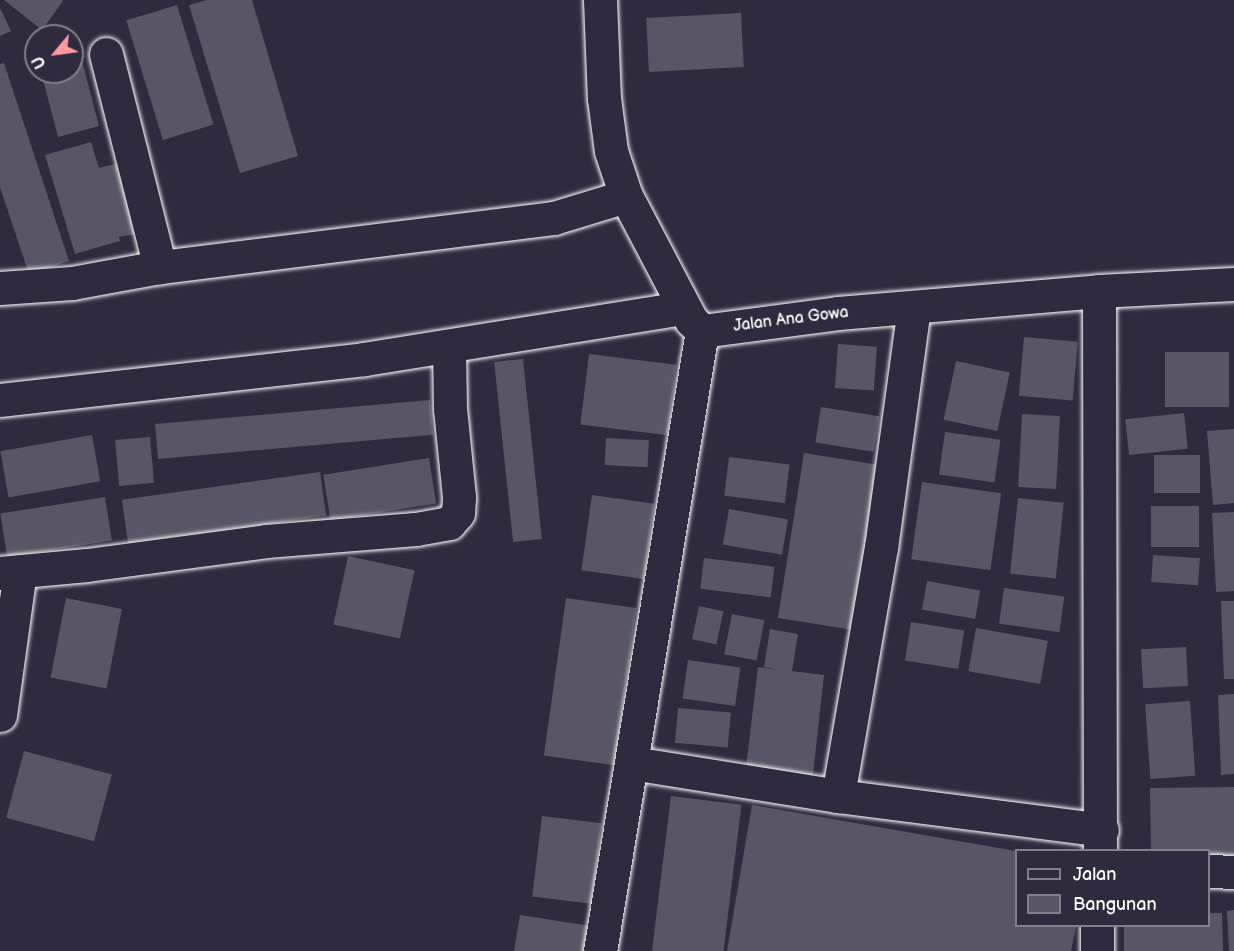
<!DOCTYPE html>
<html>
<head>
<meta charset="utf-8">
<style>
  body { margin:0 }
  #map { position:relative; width:1234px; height:951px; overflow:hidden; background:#2f2a3d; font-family:"Balsamiq Sans",sans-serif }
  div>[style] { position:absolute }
  .building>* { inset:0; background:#595564; transform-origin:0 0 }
  .roads { filter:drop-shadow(0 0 2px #fff) drop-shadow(0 0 2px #fff) }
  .street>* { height:33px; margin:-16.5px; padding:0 16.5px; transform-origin:16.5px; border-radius:16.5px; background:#2f2a3d }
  span { translate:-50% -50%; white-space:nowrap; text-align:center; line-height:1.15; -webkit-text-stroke:5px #2f2a3d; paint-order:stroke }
  .street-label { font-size:16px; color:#fff }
  .legend { position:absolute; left:1015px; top:849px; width:195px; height:78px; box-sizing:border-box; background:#2f2a3d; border:2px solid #827f8b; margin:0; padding:8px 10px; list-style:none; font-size:18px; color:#fff }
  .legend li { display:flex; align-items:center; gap:12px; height:30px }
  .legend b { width:30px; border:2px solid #827f8b }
  .north { position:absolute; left:24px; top:24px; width:60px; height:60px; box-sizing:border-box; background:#2f2a3d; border:2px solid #827f8b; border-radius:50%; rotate:241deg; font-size:16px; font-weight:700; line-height:24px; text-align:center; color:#fff }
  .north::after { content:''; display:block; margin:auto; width:21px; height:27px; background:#ff9aa2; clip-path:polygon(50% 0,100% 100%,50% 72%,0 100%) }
</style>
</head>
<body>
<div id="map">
  <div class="building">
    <i style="clip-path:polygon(4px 0,62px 0,63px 1px,42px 30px)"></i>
    <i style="clip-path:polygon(207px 0,252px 0,298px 156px,240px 173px,189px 5px)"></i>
    <i style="left:177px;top:5px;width:125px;height:53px;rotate:73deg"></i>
    <i style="clip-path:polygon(0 8px,11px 31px,0 36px)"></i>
    <i style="left:741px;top:13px;width:54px;height:95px;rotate:87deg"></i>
    <i style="clip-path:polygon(80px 53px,99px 126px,58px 137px,41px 72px,72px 72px,72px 55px)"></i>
    <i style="clip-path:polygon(4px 63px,69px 261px,29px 274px,0 187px,0 64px)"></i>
    <i style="clip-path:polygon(91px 142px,99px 168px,123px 162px,140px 233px,119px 237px,120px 241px,75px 254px,45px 155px)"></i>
    <i style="left:1024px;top:337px;width:54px;height:59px;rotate:5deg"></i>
    <i style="left:838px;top:344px;width:39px;height:44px;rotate:4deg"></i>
    <i style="left:1165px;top:352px;width:64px;height:55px"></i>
    <i style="left:589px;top:354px;width:88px;height:71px;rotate:7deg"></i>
    <i style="left:523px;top:359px;width:181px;height:29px;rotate:84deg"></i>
    <i style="left:956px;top:361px;width:55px;height:60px;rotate:12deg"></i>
    <i style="left:430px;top:400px;width:35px;height:276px;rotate:85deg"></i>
    <i style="left:821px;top:407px;width:59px;height:36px;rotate:9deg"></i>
    <i style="left:1184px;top:413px;width:36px;height:59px;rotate:84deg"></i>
    <i style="left:1022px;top:414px;width:38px;height:73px;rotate:3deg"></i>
    <i style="clip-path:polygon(1234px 429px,1234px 503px,1213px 505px,1207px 431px)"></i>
    <i style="left:945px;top:432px;width:56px;height:43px;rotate:8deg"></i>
    <i style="left:92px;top:435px;width:47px;height:93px;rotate:80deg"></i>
    <i style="left:150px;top:437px;width:46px;height:35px;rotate:85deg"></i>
    <i style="left:606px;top:438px;width:43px;height:27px;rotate:3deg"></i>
    <i style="left:804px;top:453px;width:86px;height:167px;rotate:9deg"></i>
    <i style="left:1200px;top:455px;width:38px;height:46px;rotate:90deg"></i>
    <i style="left:729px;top:457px;width:61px;height:39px;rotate:7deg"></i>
    <i style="left:429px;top:458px;width:46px;height:107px;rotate:81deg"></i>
    <i style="left:320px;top:472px;width:44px;height:200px;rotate:82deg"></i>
    <i style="left:922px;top:482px;width:80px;height:78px;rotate:8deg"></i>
    <i style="left:592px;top:495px;width:63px;height:76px;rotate:8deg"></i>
    <i style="left:105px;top:497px;width:44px;height:106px;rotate:81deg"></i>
    <i style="left:1018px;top:498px;width:46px;height:76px;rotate:6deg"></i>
    <i style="left:1199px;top:506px;width:41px;height:48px;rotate:90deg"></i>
    <i style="left:729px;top:509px;width:60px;height:36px;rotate:10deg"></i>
    <i style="clip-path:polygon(1234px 512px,1234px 591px,1216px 592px,1212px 513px)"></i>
    <i style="left:1153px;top:555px;width:47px;height:27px;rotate:4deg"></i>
    <i style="left:348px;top:556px;width:68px;height:70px;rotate:12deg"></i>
    <i style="left:704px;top:558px;width:71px;height:31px;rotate:7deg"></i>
    <i style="left:927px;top:581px;width:54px;height:29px;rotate:10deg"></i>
    <i style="left:1004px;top:588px;width:61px;height:36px;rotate:8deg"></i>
    <i style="left:66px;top:598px;width:57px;height:81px;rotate:11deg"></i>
    <i style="left:566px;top:598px;width:71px;height:159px;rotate:8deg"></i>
    <i style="clip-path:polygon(1221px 601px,1234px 601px,1234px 679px,1224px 679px)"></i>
    <i style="left:699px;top:606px;width:25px;height:34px;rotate:12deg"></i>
    <i style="left:732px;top:614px;width:33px;height:41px;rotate:11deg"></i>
    <i style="left:911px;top:622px;width:54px;height:39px;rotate:9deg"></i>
    <i style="left:976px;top:628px;width:73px;height:44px;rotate:10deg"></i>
    <i style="clip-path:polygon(770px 629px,798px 634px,792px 671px,824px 675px,812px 784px,745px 776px,758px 667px,781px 670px,764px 667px)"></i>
    <i style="left:1186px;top:647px;width:39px;height:45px;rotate:87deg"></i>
    <i style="left:688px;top:660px;width:53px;height:39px;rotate:8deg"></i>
    <i style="clip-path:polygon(1234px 694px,1234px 774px,1221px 775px,1218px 695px)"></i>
    <i style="left:1190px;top:701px;width:75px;height:45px;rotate:86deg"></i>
    <i style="left:678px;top:708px;width:53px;height:35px;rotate:5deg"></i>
    <i style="left:24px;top:751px;width:91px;height:69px;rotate:15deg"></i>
    <i style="clip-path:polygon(1234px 787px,1234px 867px,1209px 867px,1209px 850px,1151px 850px,1150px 788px)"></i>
    <i style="left:671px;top:796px;width:71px;height:156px;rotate:7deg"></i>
    <i style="clip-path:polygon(752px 805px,1016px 851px,1016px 926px,1076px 926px,1071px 951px,727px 951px)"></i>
    <i style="left:542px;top:816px;width:60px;height:81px;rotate:7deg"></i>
    <i style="clip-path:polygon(1234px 910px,1234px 951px,1229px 951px,1227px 911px)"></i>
    <i style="clip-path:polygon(1209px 913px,1222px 913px,1223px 951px,1124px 951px,1124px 926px,1209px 926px)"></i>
    <i style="clip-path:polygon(520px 915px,591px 926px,587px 951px,514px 951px)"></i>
  </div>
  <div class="roads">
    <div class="street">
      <i style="left:600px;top:0;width:98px;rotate:87.7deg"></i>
      <i style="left:604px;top:98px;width:53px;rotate:82.5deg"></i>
      <i style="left:611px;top:151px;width:47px;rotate:71.6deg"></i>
      <i style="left:626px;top:196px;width:140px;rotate:62.3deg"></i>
      <i style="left:691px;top:320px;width:16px;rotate:45deg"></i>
      <i style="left:702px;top:331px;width:137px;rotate:-7.5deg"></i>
      <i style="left:838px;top:313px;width:262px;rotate:-4.8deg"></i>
      <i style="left:1099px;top:291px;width:135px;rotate:-3deg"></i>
      <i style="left:106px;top:54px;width:220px;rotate:75.8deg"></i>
      <i style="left:0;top:288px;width:72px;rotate:-4deg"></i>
      <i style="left:72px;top:283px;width:89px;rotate:-10.3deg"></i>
      <i style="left:160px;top:267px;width:397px;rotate:-7.1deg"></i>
      <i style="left:554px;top:218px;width:75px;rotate:-17deg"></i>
      <i style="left:1099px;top:291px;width:559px;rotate:89.9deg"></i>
      <i style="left:0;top:400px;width:366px;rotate:-6.4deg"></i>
      <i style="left:364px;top:359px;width:324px;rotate:-9.1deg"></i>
      <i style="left:0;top:573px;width:87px;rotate:-5.3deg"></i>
      <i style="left:87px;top:565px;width:181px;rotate:-7.6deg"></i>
      <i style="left:266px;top:541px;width:150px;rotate:-4.6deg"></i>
      <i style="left:416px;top:529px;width:34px;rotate:-10deg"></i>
      <i style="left:449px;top:523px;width:13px;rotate:-48deg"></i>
      <i style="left:458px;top:513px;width:16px;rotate:-86deg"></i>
      <i style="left:459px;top:497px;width:88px;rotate:-95.8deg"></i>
      <i style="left:450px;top:409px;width:63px;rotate:-90.9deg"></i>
      <i style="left:0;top:715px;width:145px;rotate:-82.1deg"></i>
      <i style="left:632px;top:763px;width:209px;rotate:9.1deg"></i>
      <i style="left:838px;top:796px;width:266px;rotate:7.3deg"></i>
      <i style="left:838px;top:796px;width:252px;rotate:-80.2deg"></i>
      <i style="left:881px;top:548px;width:242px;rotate:-82.2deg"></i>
      <i style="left:1208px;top:871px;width:26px;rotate:2deg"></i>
      <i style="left:600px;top:951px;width:628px;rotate:-80.66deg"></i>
      <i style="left:1097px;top:951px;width:25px;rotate:-90deg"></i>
    </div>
  </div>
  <div class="street-label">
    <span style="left:791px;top:320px;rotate:-7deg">Jalan Ana Gowa</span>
  </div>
  <ul class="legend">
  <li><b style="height:8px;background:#2f2a3d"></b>Jalan</li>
  <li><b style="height:16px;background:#595564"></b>Bangunan</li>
  </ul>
  <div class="north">U</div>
</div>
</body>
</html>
